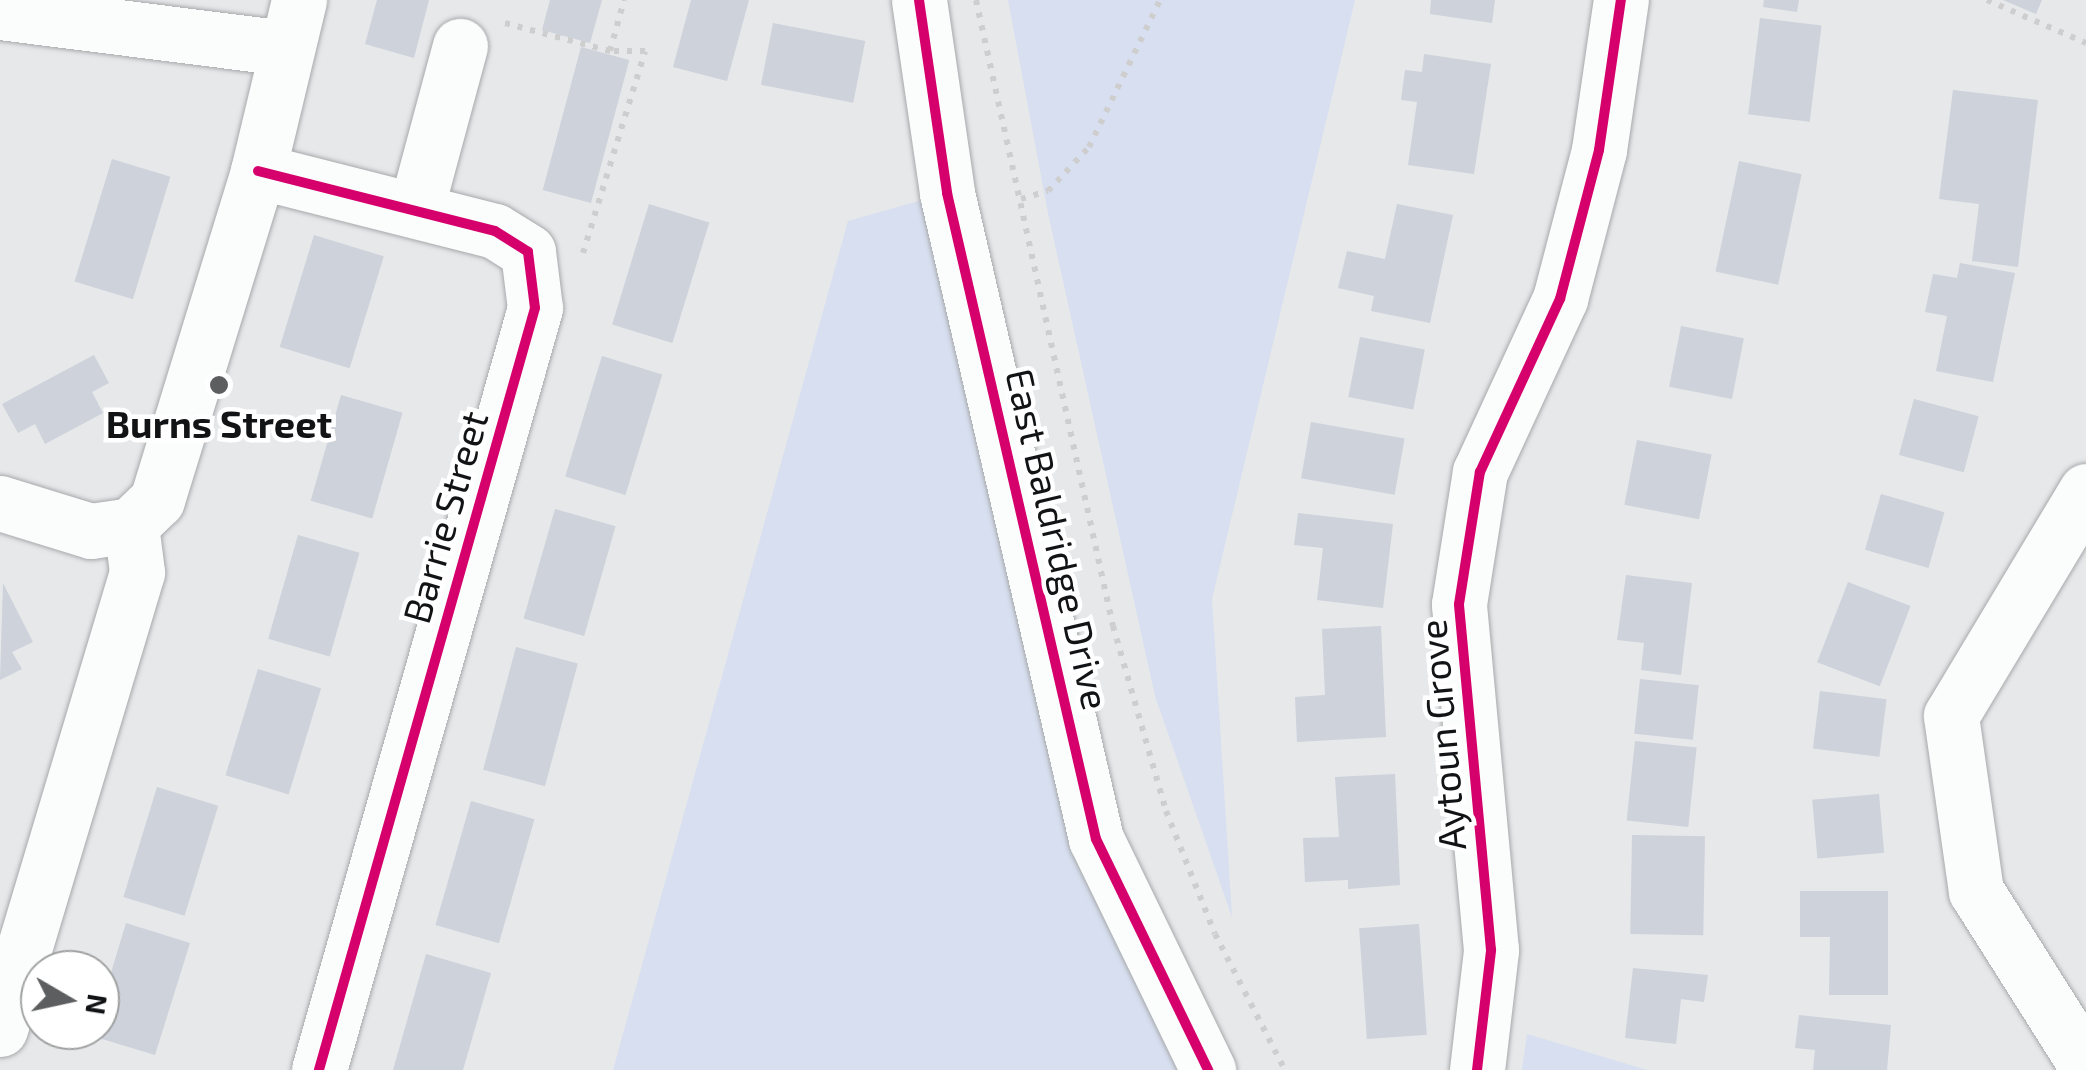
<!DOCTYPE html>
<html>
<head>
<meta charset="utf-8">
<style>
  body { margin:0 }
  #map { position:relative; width:2086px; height:1070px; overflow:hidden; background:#e6e8ea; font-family:"Exo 2",sans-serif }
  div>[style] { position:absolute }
  .green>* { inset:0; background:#d7dff0 }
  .building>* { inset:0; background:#cdd2db; transform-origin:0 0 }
  .path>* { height:6px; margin-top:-3px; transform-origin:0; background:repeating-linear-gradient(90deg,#cececf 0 5px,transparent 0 13px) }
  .roads { filter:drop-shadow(0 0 2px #a7a9ab) drop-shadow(0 0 2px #a7a9ab) }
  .minor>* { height:55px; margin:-27.5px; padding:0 27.5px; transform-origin:27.5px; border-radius:27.5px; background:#fbfcfc }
  .cycleway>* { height:10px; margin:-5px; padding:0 5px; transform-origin:5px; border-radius:5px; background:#d6006c }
  .dots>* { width:28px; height:28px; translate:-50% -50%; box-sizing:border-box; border:5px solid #fff; border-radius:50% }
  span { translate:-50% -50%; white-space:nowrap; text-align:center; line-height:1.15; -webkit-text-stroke:9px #fff; paint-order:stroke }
  .poi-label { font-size:38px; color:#121315; font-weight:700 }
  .street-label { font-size:38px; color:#121315 }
  .north { position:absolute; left:20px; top:950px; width:100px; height:100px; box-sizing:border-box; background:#fff; border:2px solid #a0a1a1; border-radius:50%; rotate:99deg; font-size:28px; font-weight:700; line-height:40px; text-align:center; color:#121315 }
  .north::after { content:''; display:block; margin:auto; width:35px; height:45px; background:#5c5e60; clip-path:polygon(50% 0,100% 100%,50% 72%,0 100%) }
</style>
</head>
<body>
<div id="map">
  <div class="green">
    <i style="clip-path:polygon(1008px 0,1355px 0,1212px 599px,1232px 917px,1155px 696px,1048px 213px)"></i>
    <i style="clip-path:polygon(947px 193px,1096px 839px,1208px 1070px,613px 1070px,848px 221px)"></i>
    <i style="clip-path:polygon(1527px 1034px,1647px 1070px,1522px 1070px)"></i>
  </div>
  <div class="building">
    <i style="clip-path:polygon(377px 0,429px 0,414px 58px,365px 44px)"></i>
    <i style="clip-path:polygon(550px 0,602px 0,590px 43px,542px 30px)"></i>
    <i style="clip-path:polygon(691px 0,749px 0,727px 81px,673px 67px)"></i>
    <i style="clip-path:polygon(1431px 0,1495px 0,1492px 23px,1430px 14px)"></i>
    <i style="clip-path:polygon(1764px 0,1799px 0,1797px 12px,1763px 7px)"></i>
    <i style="clip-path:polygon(2003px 0,2042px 0,2036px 14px)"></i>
    <i style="left:1760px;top:18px;width:62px;height:97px;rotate:7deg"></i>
    <i style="left:773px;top:23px;width:94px;height:63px;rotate:11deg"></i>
    <i style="left:581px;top:47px;width:50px;height:148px;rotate:15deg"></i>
    <i style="clip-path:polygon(1424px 54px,1491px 64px,1474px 174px,1408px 165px,1417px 102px,1401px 100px,1405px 70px,1422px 72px)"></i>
    <i style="clip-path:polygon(1953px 90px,2038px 100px,2018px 267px,1972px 261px,1979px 204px,1939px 199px)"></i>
    <i style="left:112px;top:159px;width:61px;height:128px;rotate:17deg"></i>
    <i style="left:1739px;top:161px;width:64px;height:113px;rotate:12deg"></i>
    <i style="left:649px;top:204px;width:63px;height:126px;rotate:17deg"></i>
    <i style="clip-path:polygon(1397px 204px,1453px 215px,1430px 323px,1371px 311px,1374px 296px,1338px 288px,1347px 251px,1385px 259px)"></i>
    <i style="left:314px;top:235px;width:73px;height:117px;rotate:17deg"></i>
    <i style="clip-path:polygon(1960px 263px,2015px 273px,1993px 382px,1936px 371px,1947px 316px,1925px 312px,1933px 274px,1957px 278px)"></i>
    <i style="left:1681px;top:326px;width:64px;height:62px;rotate:11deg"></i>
    <i style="left:1360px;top:337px;width:66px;height:61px;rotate:11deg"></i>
    <i style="clip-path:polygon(94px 355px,109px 383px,92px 392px,103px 413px,45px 444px,35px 424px,18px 433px,2px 404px)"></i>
    <i style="left:602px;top:356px;width:63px;height:126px;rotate:17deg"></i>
    <i style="left:341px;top:395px;width:64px;height:110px;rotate:16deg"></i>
    <i style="left:1914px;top:399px;width:67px;height:58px;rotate:15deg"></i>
    <i style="left:1311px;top:422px;width:95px;height:57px;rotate:10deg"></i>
    <i style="left:1637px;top:440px;width:76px;height:66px;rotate:11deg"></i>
    <i style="left:1881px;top:494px;width:66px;height:58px;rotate:16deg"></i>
    <i style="left:555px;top:509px;width:63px;height:114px;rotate:16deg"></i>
    <i style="clip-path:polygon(1298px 513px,1393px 524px,1383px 608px,1317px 600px,1323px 548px,1294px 545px)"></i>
    <i style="left:298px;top:535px;width:64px;height:108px;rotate:16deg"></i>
    <i style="clip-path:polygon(1626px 575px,1692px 583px,1681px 675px,1641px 670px,1644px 643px,1617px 640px)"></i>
    <i style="left:1848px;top:582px;width:67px;height:86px;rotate:21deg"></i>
    <i style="clip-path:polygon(3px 583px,33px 642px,12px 652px,22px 669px,0 680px)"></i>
    <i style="clip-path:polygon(1381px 626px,1386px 737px,1297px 742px,1295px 697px,1325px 695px,1322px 629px)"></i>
    <i style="left:516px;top:647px;width:64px;height:127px;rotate:15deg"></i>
    <i style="left:258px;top:669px;width:66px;height:111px;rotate:17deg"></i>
    <i style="left:1640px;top:679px;width:59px;height:55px;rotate:6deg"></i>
    <i style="left:1820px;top:691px;width:67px;height:58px;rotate:7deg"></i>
    <i style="left:1635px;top:741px;width:62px;height:80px;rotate:6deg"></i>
    <i style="clip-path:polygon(1395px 774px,1400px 885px,1348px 889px,1348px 880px,1305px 882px,1303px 838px,1339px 837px,1335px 777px)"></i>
    <i style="left:157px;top:787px;width:64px;height:115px;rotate:17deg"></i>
    <i style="left:1879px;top:794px;width:59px;height:67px;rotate:85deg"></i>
    <i style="left:471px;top:801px;width:66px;height:129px;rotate:16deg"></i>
    <i style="left:1632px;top:835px;width:73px;height:99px;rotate:1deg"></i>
    <i style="clip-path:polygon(1800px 891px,1888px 891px,1888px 995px,1829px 995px,1830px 937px,1800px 937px)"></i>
    <i style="clip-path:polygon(126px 923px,190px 943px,155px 1055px,92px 1036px,100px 1030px,100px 1009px)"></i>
    <i style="left:1419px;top:924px;width:111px;height:60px;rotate:86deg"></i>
    <i style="clip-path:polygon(426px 954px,491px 973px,463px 1070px,393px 1070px)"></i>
    <i style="clip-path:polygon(1633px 968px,1708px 975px,1704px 1002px,1681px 999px,1676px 1044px,1625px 1038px)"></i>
    <i style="clip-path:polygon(1799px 1015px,1891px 1025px,1887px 1070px,1813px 1070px,1815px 1050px,1795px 1048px)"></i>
  </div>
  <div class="path">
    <i style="left:976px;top:0;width:641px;rotate:77.66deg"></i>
    <i style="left:1113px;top:626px;width:192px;rotate:74deg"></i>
    <i style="left:1166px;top:811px;width:132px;rotate:68.3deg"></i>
    <i style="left:1215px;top:934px;width:153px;rotate:62.8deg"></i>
    <i style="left:1987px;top:0;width:108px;rotate:23.5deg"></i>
    <i style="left:505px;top:23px;width:109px;rotate:14.9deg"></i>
    <i style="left:1021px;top:199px;width:28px;rotate:-17deg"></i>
    <i style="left:1048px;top:191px;width:60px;rotate:-47deg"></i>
    <i style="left:1089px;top:147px;width:163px;rotate:-64.2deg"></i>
    <i style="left:583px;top:253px;width:211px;rotate:-72.9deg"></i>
    <i style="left:645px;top:51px;width:35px;rotate:180deg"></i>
    <i style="left:610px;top:51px;width:53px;rotate:-74.6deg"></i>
  </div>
  <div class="roads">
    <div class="minor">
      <i style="left:919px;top:0;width:195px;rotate:81.7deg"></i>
      <i style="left:947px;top:193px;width:663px;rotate:77.01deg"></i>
      <i style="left:1096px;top:839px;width:257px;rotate:64.1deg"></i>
      <i style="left:0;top:12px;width:288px;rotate:7.2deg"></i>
      <i style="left:258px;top:171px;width:244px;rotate:14.2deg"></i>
      <i style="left:495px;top:231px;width:39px;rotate:32deg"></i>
      <i style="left:528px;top:252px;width:56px;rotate:82.9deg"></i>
      <i style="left:535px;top:308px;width:792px;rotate:105.83deg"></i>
      <i style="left:416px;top:209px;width:169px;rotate:-74.9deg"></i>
      <i style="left:2086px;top:491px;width:262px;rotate:121deg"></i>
      <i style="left:1951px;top:716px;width:177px;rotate:81.9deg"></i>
      <i style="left:1976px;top:891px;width:206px;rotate:57.7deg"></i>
      <i style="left:0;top:503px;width:95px;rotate:17.1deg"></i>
      <i style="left:91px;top:531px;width:40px;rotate:-8.5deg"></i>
      <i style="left:131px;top:525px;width:36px;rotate:-44deg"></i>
      <i style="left:157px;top:500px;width:344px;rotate:-72.9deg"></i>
      <i style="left:258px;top:171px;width:176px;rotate:-76.5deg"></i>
      <i style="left:0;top:1029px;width:477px;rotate:-73.3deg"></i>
      <i style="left:137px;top:572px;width:47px;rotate:-97.3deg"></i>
      <i style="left:1477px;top:1070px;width:121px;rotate:-83.3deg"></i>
      <i style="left:1491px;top:950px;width:347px;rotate:-95.3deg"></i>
      <i style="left:1459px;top:604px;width:134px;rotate:-81deg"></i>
      <i style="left:1480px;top:472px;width:191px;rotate:-65.2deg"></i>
      <i style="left:1560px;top:299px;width:154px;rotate:-75.3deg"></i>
      <i style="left:1599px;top:150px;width:152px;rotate:-81.7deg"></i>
    </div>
  </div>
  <div class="cycleway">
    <i style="left:919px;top:0;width:195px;rotate:81.7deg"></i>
    <i style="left:947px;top:193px;width:663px;rotate:77.01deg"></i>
    <i style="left:1096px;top:839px;width:257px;rotate:64.1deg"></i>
    <i style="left:258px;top:171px;width:244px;rotate:14.2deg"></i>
    <i style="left:495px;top:231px;width:39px;rotate:32deg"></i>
    <i style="left:528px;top:252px;width:56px;rotate:82.9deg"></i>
    <i style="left:535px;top:308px;width:792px;rotate:105.83deg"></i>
    <i style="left:1477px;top:1070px;width:121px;rotate:-83.3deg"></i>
    <i style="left:1491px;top:950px;width:347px;rotate:-95.3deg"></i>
    <i style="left:1459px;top:604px;width:134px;rotate:-81deg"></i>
    <i style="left:1480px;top:472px;width:191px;rotate:-65.2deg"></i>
    <i style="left:1560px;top:299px;width:154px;rotate:-75.3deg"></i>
    <i style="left:1599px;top:150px;width:152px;rotate:-81.7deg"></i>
  </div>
  <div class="dots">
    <i style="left:219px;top:385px;background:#5c5e60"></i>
  </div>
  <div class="poi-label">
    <span style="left:219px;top:424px">Burns Street</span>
  </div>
  <div class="street-label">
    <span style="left:445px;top:517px;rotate:-74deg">Barrie Street</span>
    <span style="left:1058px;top:539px;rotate:77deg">East Baldridge Drive</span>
    <span style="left:1442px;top:735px;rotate:-95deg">Aytoun Grove</span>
  </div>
  <div class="north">N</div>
</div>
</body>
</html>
